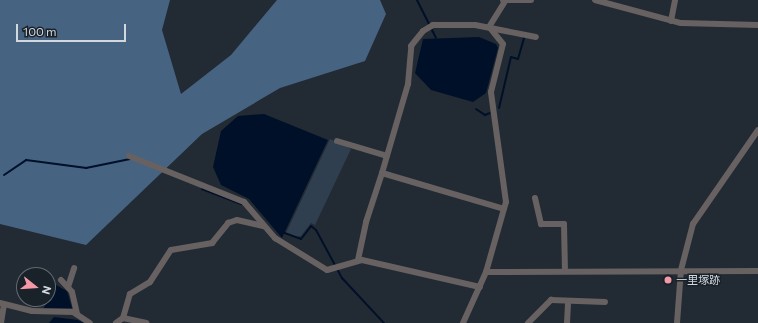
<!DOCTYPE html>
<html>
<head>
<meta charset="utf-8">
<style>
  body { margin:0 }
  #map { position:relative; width:758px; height:323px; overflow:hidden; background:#222a33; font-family:Commissioner,"Noto Sans JP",sans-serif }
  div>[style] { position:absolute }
  .green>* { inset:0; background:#2f3f50 }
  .forest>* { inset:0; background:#466382 }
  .water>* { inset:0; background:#001029 }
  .stream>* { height:2px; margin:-1px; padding:0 1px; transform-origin:1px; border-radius:1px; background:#001029 }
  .street>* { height:6px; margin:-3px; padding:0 3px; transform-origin:3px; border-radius:3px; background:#676161 }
  .dots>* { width:11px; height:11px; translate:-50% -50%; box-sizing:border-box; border:2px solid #192129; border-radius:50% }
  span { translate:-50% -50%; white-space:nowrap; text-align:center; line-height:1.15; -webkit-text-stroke:3px #192129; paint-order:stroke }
  .poi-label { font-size:11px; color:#d3d8de }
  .left { translate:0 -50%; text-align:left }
  .north { position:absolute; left:16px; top:267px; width:40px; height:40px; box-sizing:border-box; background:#192129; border:1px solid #636a71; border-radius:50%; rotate:107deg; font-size:11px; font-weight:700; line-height:16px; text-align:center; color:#d3d8de }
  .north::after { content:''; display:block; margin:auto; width:14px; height:18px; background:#f49aa6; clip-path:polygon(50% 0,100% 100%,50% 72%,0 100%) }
  .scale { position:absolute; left:16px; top:24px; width:110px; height:18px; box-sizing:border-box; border:2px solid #d3d8de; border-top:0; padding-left:5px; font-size:12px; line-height:14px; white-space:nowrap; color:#d3d8de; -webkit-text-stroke:3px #192129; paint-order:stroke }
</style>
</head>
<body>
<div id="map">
  <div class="green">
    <i style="clip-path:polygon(330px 139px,351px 149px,315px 225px,311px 223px,301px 236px,295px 237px,286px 233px)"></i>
  </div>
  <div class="forest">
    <i style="clip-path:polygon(0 0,170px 0,162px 30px,181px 94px,231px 55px,277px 0,380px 0,386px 14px,365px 61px,280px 88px,202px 134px,86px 245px,0 224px)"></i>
  </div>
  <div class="water">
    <i style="clip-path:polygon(479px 37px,496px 44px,498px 48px,486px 93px,473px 102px,431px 90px,415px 73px,423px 39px)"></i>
    <i style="clip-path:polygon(264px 114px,328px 140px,282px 238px,249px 199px,221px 185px,213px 167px,221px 131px,238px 116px)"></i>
    <i style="clip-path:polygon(56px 285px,67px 291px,72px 308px,44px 308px,51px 288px)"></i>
    <i style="clip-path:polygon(54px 317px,78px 320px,84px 323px,49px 323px)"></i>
  </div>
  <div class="stream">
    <i style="left:417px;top:0;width:42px;rotate:63.4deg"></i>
    <i style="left:499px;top:108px;width:52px;rotate:-76.8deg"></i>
    <i style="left:511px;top:57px;width:7px;rotate:16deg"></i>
    <i style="left:518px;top:59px;width:22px;rotate:-74deg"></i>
    <i style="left:476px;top:109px;width:11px;rotate:34deg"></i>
    <i style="left:485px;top:115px;width:5px;rotate:-22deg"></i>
    <i style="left:4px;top:175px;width:27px;rotate:-34deg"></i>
    <i style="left:26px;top:160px;width:61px;rotate:7.6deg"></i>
    <i style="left:86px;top:168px;width:45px;rotate:-11.6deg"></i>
    <i style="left:202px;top:189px;width:42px;rotate:21deg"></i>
    <i style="left:282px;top:232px;width:20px;rotate:20deg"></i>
    <i style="left:301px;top:239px;width:16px;rotate:-52deg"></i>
    <i style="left:311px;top:226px;width:6px;rotate:39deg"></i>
    <i style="left:316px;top:230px;width:55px;rotate:61.6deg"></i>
    <i style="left:342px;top:278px;width:62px;rotate:47deg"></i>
  </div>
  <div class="street">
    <i style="left:503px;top:0;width:28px"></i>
    <i style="left:595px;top:0;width:89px;rotate:15deg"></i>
    <i style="left:681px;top:23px;width:77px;rotate:1.5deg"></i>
    <i style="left:671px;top:21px;width:21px;rotate:-79deg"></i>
    <i style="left:489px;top:27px;width:31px;rotate:-58deg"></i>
    <i style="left:337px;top:141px;width:52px;rotate:16.7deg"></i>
    <i style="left:129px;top:156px;width:124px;rotate:21.8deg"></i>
    <i style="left:244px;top:202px;width:48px;rotate:49.3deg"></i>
    <i style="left:275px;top:238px;width:61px;rotate:31.6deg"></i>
    <i style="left:327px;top:270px;width:36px;rotate:-16deg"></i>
    <i style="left:362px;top:260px;width:121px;rotate:12.9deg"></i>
    <i style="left:382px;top:173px;width:93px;rotate:-73.7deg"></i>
    <i style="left:408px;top:84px;width:38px;rotate:-85deg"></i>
    <i style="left:411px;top:46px;width:19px;rotate:-51deg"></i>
    <i style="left:423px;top:31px;width:12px;rotate:-31deg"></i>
    <i style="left:433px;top:25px;width:42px"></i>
    <i style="left:475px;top:25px;width:62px;rotate:11.1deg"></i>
    <i style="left:535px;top:198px;width:27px;rotate:77deg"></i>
    <i style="left:541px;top:224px;width:23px"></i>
    <i style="left:564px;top:224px;width:47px;rotate:88.8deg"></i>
    <i style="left:358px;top:260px;width:39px;rotate:-78deg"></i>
    <i style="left:366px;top:222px;width:52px;rotate:-71.9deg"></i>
    <i style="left:382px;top:173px;width:127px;rotate:16.4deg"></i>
    <i style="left:486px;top:272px;width:272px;rotate:-0.2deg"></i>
    <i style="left:61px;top:280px;width:16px;rotate:47deg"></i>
    <i style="left:72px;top:292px;width:22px;rotate:77deg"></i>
    <i style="left:68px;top:287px;width:20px;rotate:-72deg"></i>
    <i style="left:0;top:303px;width:33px;rotate:14deg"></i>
    <i style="left:32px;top:311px;width:41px;rotate:1.4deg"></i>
    <i style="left:73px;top:312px;width:20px;rotate:33deg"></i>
    <i style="left:123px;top:318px;width:24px;rotate:12deg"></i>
    <i style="left:1px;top:323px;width:19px;rotate:-81deg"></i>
    <i style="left:116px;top:323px;width:9px;rotate:-36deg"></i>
    <i style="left:123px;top:318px;width:25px;rotate:-74deg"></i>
    <i style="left:130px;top:294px;width:23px;rotate:-31deg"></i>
    <i style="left:150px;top:282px;width:38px;rotate:-57deg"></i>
    <i style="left:171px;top:250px;width:42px;rotate:-9.7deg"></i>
    <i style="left:212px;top:243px;width:26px;rotate:-51deg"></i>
    <i style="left:228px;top:223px;width:9px;rotate:-18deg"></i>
    <i style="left:237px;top:220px;width:28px;rotate:13deg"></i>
    <i style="left:463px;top:323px;width:56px;rotate:-65.7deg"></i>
    <i style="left:486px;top:272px;width:73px;rotate:-74.1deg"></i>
    <i style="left:506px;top:202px;width:111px;rotate:-97.8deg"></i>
    <i style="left:491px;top:92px;width:49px;rotate:-76deg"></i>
    <i style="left:503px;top:44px;width:22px;rotate:-129deg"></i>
    <i style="left:528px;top:323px;width:33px;rotate:-45deg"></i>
    <i style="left:551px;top:300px;width:54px;rotate:2.1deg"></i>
    <i style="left:567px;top:323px;width:22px;rotate:-87deg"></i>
    <i style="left:677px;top:323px;width:53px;rotate:-85.7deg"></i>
    <i style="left:681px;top:270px;width:48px;rotate:-75.4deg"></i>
    <i style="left:693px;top:224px;width:114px;rotate:-55.3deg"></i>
  </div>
  <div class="dots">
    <i style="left:668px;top:280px;background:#f49aa6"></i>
  </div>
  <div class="poi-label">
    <span class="left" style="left:676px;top:280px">一里塚跡</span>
  </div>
  <div class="north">N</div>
  <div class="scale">100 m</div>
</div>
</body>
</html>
